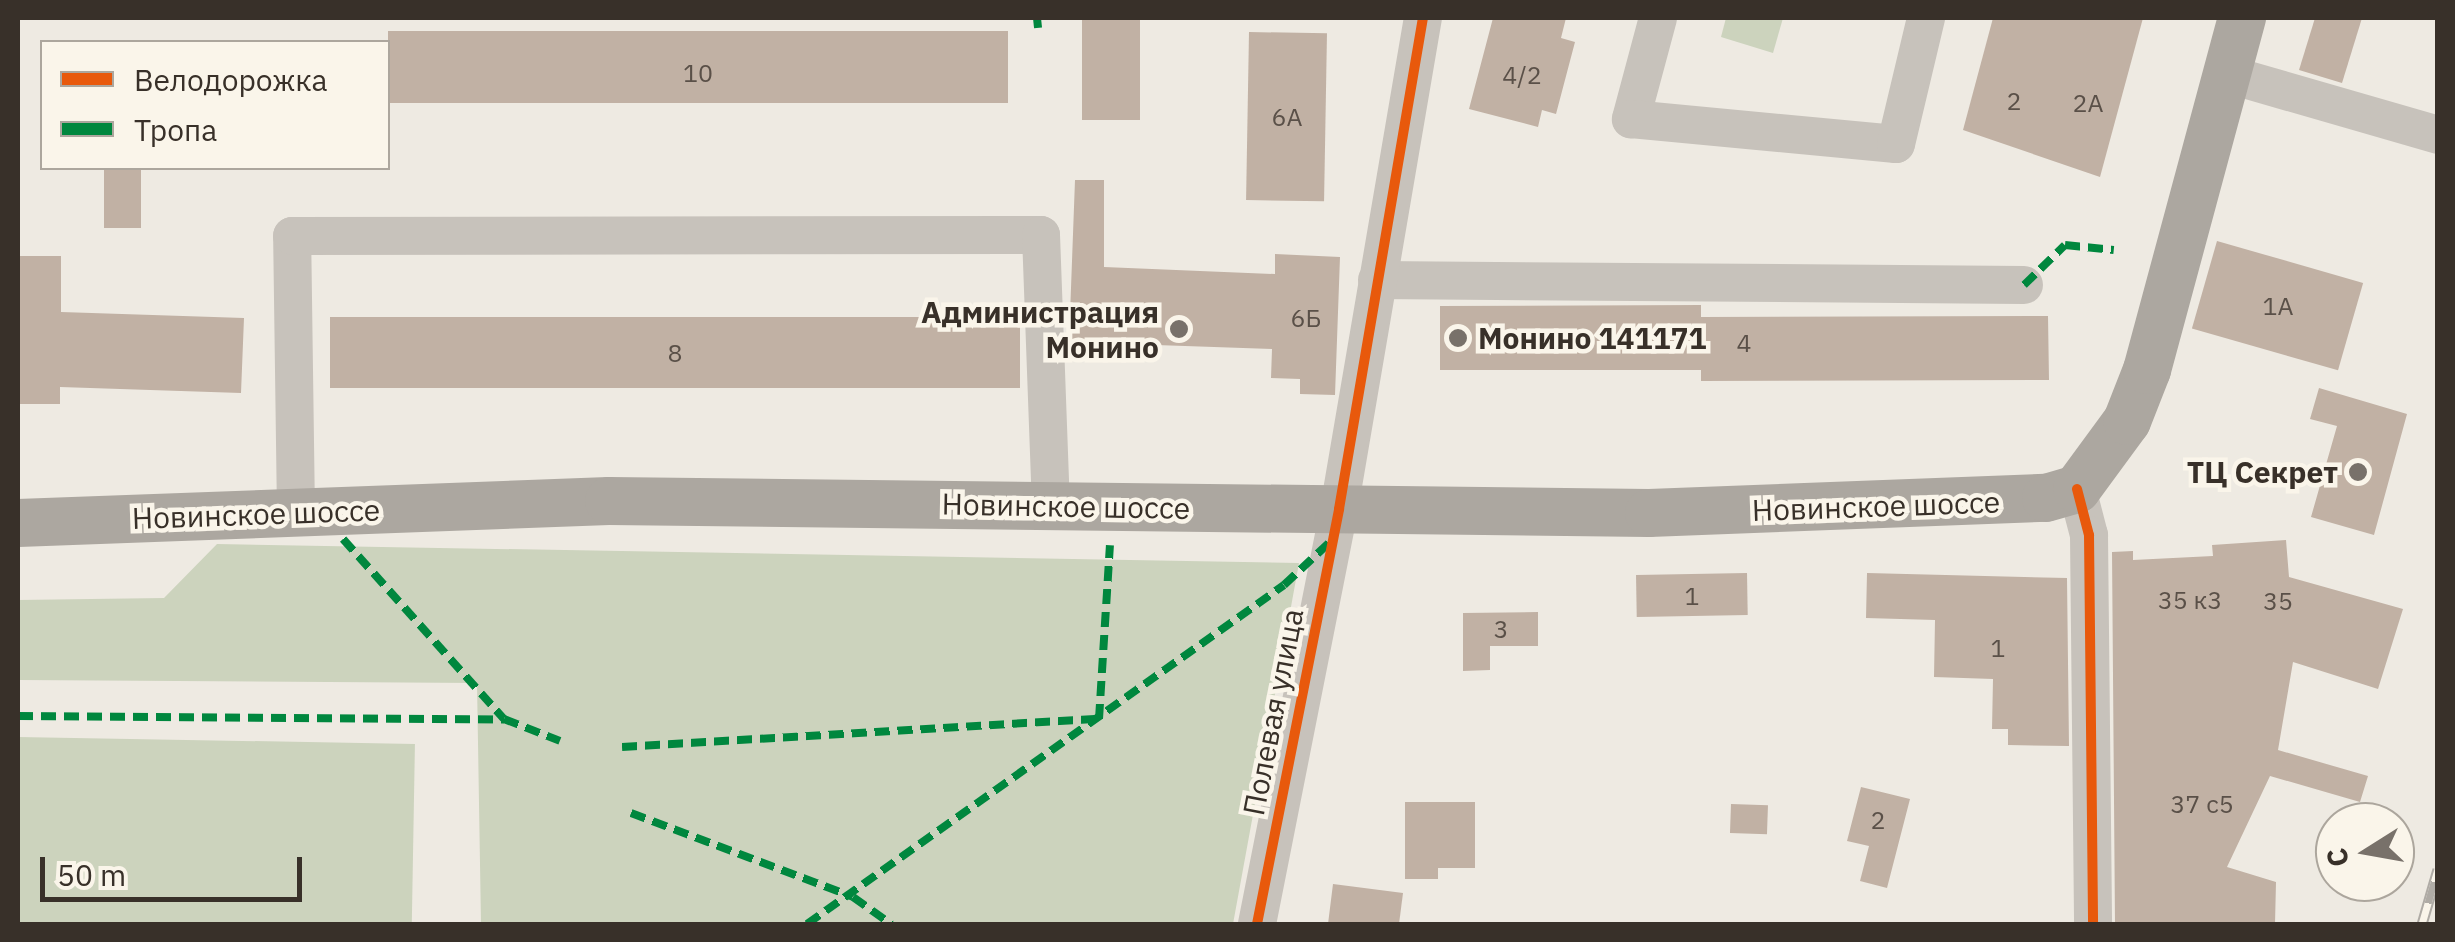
<!DOCTYPE html>
<html>
<head>
<meta charset="utf-8">
<style>
  body { margin:0 }
  #map { position:relative; width:2455px; height:942px; overflow:hidden; background:#eeeae2; font-family:"IBM Plex Sans",sans-serif }
  div>[style] { position:absolute }
  .green>* { inset:0; background:#ccd3bd; transform-origin:0 0 }
  .building>* { inset:0; background:#c1b1a4; transform-origin:0 0 }
  .minor>* { height:38px; margin:-19px; padding:0 19px; transform-origin:19px; border-radius:19px; background:#c7c2bb }
  .major>* { height:48px; margin:-24px; padding:0 24px; transform-origin:24px; border-radius:24px; background:#aca7a0 }
  .rail>* { height:11px; margin-top:-5.5px; transform-origin:0; background:repeating-linear-gradient(90deg,#faf5ea 0 22px,#afaba5 0 44px); box-sizing:border-box; border-block:2px solid #afaba5 }
  .quiet>* { height:8px; margin-top:-4px; transform-origin:0; background:repeating-linear-gradient(90deg,#00873e 0 15px,transparent 0 23px) }
  .cycleway>* { height:10px; margin:-5px; padding:0 5px; transform-origin:5px; border-radius:5px; background:#e8590c }
  .dots>* { width:28px; height:28px; translate:-50% -50%; box-sizing:border-box; border:5px solid #faf5ea; border-radius:50% }
  span { translate:-50% -50%; white-space:nowrap; text-align:center; line-height:1.15; -webkit-text-stroke:9px #faf5ea; paint-order:stroke }
  .number-label { font-size:25px; color:#5a5048 }
  .number-label span { -webkit-text-stroke-width:0 }
  .poi-label { font-size:30px; color:#383029; font-weight:700 }
  .right { translate:-100% -50%; text-align:right }
  .left { translate:0 -50%; text-align:left }
  .street-label { font-size:30px; color:#383029 }
  .frame { position:absolute; inset:0; border:20px solid #383029; pointer-events:none }
  .legend { position:absolute; left:40px; top:40px; width:350px; height:130px; box-sizing:border-box; background:#faf5ea; border:2px solid #aca69d; margin:0; padding:12px 18px; list-style:none; font-size:30px; color:#383029 }
  .legend li { display:flex; align-items:center; gap:20px; height:50px }
  .legend b { width:50px; border:2px solid #aca69d }
  .north { position:absolute; left:2315px; top:802px; width:100px; height:100px; box-sizing:border-box; background:#faf5ea; border:2px solid #aca69d; border-radius:50%; rotate:259deg; font-size:28px; font-weight:700; line-height:40px; text-align:center; color:#383029 }
  .north::after { content:''; display:block; margin:auto; width:35px; height:45px; background:#78716a; clip-path:polygon(50% 0,100% 100%,50% 72%,0 100%) }
  .scale { position:absolute; left:40px; top:857px; width:262px; height:45px; box-sizing:border-box; border:5px solid #383029; border-top:0; padding-left:12px; font-size:30px; line-height:35px; white-space:nowrap; color:#383029; -webkit-text-stroke:8px #faf5ea; paint-order:stroke }
</style>
</head>
<body>
<div id="map">
  <div class="green">
    <i style="clip-path:polygon(1726px 18px,1783px 18px,1773px 53px,1721px 37px)"></i>
    <i style="clip-path:polygon(217px 544px,1299px 563px,1233px 924px,481px 924px,477px 683px,18px 680px,18px 600px,164px 598px)"></i>
    <i style="left:18px;top:737px;width:397px;height:187px;rotate:1deg"></i>
  </div>
  <div class="building">
    <i style="left:1082px;top:18px;width:58px;height:102px"></i>
    <i style="clip-path:polygon(1493px 18px,1566px 18px,1561px 38px,1575px 42px,1556px 114px,1542px 110px,1538px 127px,1469px 109px)"></i>
    <i style="clip-path:polygon(1993px 18px,2143px 18px,2100px 177px,1963px 130px)"></i>
    <i style="clip-path:polygon(2315px 18px,2362px 18px,2342px 83px,2299px 70px)"></i>
    <i style="left:388px;top:31px;width:620px;height:72px"></i>
    <i style="left:1249px;top:32px;width:78px;height:168px;rotate:1deg"></i>
    <i style="left:104px;top:168px;width:37px;height:60px"></i>
    <i style="clip-path:polygon(1075px 180px,1104px 180px,1104px 267px,1275px 274px,1275px 254px,1340px 257px,1335px 395px,1300px 394px,1300px 379px,1271px 378px,1272px 349px,1069px 342px)"></i>
    <i style="left:2217px;top:241px;width:152px;height:91px;rotate:16deg"></i>
    <i style="clip-path:polygon(18px 256px,61px 256px,61px 312px,244px 318px,241px 393px,60px 387px,60px 404px,18px 404px)"></i>
    <i style="clip-path:polygon(1701px 305px,1701px 317px,2048px 316px,2049px 380px,1701px 381px,1701px 370px,1440px 370px,1440px 306px)"></i>
    <i style="left:330px;top:317px;width:690px;height:71px"></i>
    <i style="clip-path:polygon(2319px 388px,2407px 414px,2374px 535px,2311px 517px,2337px 426px,2310px 419px)"></i>
    <i style="clip-path:polygon(2286px 540px,2289px 577px,2403px 609px,2378px 689px,2293px 662px,2278px 750px,2368px 776px,2360px 802px,2270px 776px,2227px 867px,2276px 882px,2275px 924px,2115px 924px,2112px 552px,2133px 551px,2133px 560px,2213px 556px,2212px 545px)"></i>
    <i style="left:1747px;top:573px;width:42px;height:111px;rotate:89deg"></i>
    <i style="clip-path:polygon(1867px 573px,2067px 578px,2069px 746px,2008px 745px,2008px 729px,1992px 729px,1993px 679px,1934px 677px,1935px 620px,1866px 618px)"></i>
    <i style="clip-path:polygon(1538px 612px,1538px 646px,1490px 646px,1490px 670px,1463px 671px,1463px 613px)"></i>
    <i style="clip-path:polygon(1861px 787px,1910px 799px,1887px 888px,1860px 881px,1869px 846px,1847px 841px)"></i>
    <i style="clip-path:polygon(1405px 802px,1475px 802px,1475px 868px,1438px 868px,1438px 879px,1405px 879px)"></i>
    <i style="left:1731px;top:804px;width:37px;height:29px;rotate:2deg"></i>
    <i style="clip-path:polygon(1333px 884px,1403px 893px,1399px 924px,1328px 924px)"></i>
  </div>
  <div class="minor">
    <i style="left:1658px;top:18px;width:105px;rotate:105deg"></i>
    <i style="left:1631px;top:119px;width:266px;rotate:5.4deg"></i>
    <i style="left:1896px;top:144px;width:130px;rotate:-76.6deg"></i>
    <i style="left:2227px;top:74px;width:220px;rotate:16.1deg"></i>
    <i style="left:1377px;top:280px;width:647px;rotate:0.44deg"></i>
    <i style="left:2077px;top:489px;width:48px;rotate:75.4deg"></i>
    <i style="left:2089px;top:535px;width:389px;rotate:89.4deg"></i>
    <i style="left:296px;top:513px;width:277px;rotate:-90.8deg"></i>
    <i style="left:292px;top:236px;width:749px;rotate:-0.08deg"></i>
    <i style="left:1041px;top:235px;width:270px;rotate:87.9deg"></i>
    <i style="left:1257px;top:924px;width:423px;rotate:-78.8deg"></i>
    <i style="left:1339px;top:509px;width:498px;rotate:-80.3deg"></i>
  </div>
  <div class="major">
    <i style="left:18px;top:523px;width:591px;rotate:-2.13deg"></i>
    <i style="left:609px;top:501px;width:1040px;rotate:0.66deg"></i>
    <i style="left:1649px;top:513px;width:397px;rotate:-2.2deg"></i>
    <i style="left:2046px;top:498px;width:32px;rotate:-16deg"></i>
    <i style="left:2077px;top:489px;width:84px;rotate:-53.7deg"></i>
    <i style="left:2127px;top:421px;width:55px;rotate:-68.6deg"></i>
    <i style="left:2147px;top:370px;width:365px;rotate:-74.9deg"></i>
  </div>
  <div class="rail">
    <i style="left:2422px;top:924px;width:57px;rotate:-73.8deg"></i>
  </div>
  <div class="quiet">
    <i style="left:1037px;top:18px;width:10px;rotate:84deg"></i>
    <i style="left:2024px;top:285px;width:57px;rotate:-44.3deg"></i>
    <i style="left:2065px;top:245px;width:49px;rotate:5.8deg"></i>
    <i style="left:343px;top:539px;width:241px;rotate:48.2deg"></i>
    <i style="left:504px;top:719px;width:60px;rotate:21.4deg"></i>
    <i style="left:18px;top:716px;width:486px;rotate:0.4deg"></i>
    <i style="left:622px;top:747px;width:478px;rotate:-3.4deg"></i>
    <i style="left:1099px;top:719px;width:174px;rotate:-86.4deg"></i>
    <i style="left:631px;top:813px;width:237px;rotate:20.7deg"></i>
    <i style="left:853px;top:897px;width:47px;rotate:35.4deg"></i>
    <i style="left:807px;top:924px;width:585px;rotate:-35.4deg"></i>
    <i style="left:1284px;top:585px;width:64px;rotate:-43.1deg"></i>
  </div>
  <div class="cycleway">
    <i style="left:2077px;top:489px;width:48px;rotate:75.4deg"></i>
    <i style="left:2089px;top:535px;width:389px;rotate:89.4deg"></i>
    <i style="left:1257px;top:924px;width:423px;rotate:-78.8deg"></i>
    <i style="left:1339px;top:509px;width:498px;rotate:-80.3deg"></i>
  </div>
  <div class="dots">
    <i style="left:1179px;top:329px;background:#78716a"></i>
    <i style="left:1458px;top:338px;background:#78716a"></i>
    <i style="left:2358px;top:472px;background:#78716a"></i>
  </div>
  <div class="number-label">
    <span style="left:698px;top:73px">10</span>
    <span style="left:1522px;top:75px">4/2</span>
    <span style="left:2014px;top:101px">2</span>
    <span style="left:2088px;top:103px">2А</span>
    <span style="left:1287px;top:117px">6А</span>
    <span style="left:2278px;top:306px">1А</span>
    <span style="left:1306px;top:318px">6Б</span>
    <span style="left:1744px;top:343px">4</span>
    <span style="left:675px;top:353px">8</span>
    <span style="left:1692px;top:596px">1</span>
    <span style="left:2190px;top:600px">35 к3</span>
    <span style="left:2278px;top:601px">35</span>
    <span style="left:1501px;top:629px">3</span>
    <span style="left:1998px;top:648px">1</span>
    <span style="left:2202px;top:804px">37 с5</span>
    <span style="left:1878px;top:820px">2</span>
  </div>
  <div class="poi-label">
    <span class="right" style="left:1159px;top:329px">Администрация<br>Монино</span>
    <span class="left" style="left:1478px;top:338px">Монино 141171</span>
    <span class="right" style="left:2338px;top:472px">ТЦ Секрет</span>
  </div>
  <div class="street-label">
    <span style="left:1066px;top:506px;rotate:1deg">Новинское шоссе</span>
    <span style="left:1876px;top:506px;rotate:-2deg">Новинское шоссе</span>
    <span style="left:256px;top:514px;rotate:-2deg">Новинское шоссе</span>
    <span style="left:1273px;top:712px;rotate:-79deg">Полевая улица</span>
  </div>
  <div class="frame"></div>
  <ul class="legend">
  <li><b style="height:12px;background:#e8590c"></b>Велодорожка</li>
  <li><b style="height:12px;background:#00873e"></b>Тропа</li>
  </ul>
  <div class="north">С</div>
  <div class="scale">50 m</div>
</div>
</body>
</html>
